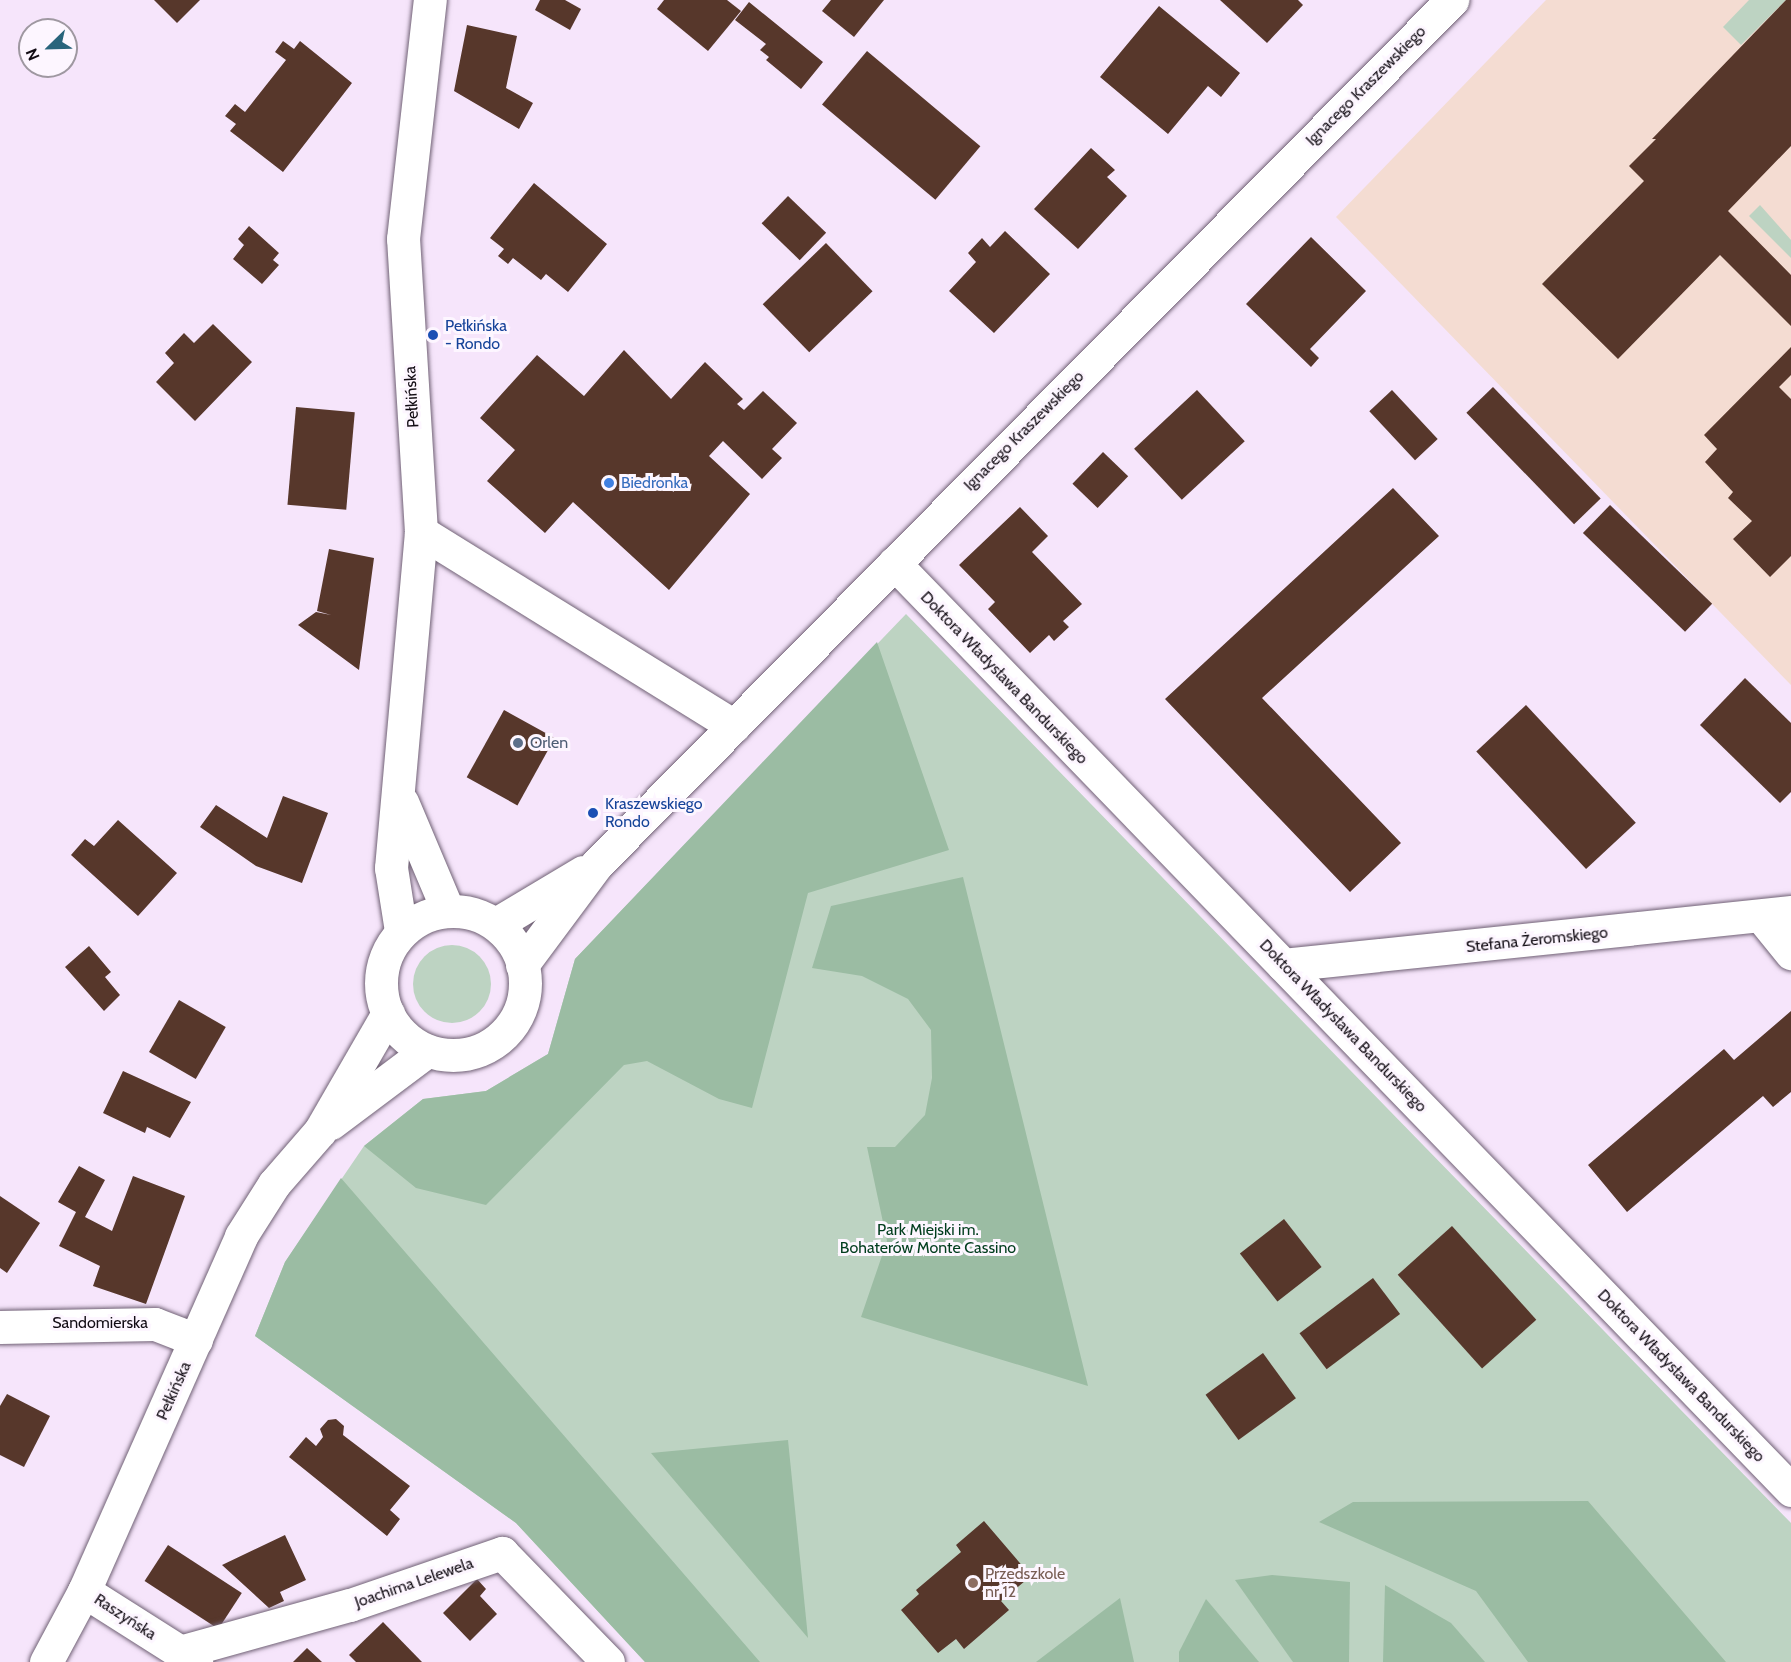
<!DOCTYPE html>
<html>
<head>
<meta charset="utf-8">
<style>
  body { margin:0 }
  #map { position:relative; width:1791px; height:1662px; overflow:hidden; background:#f6e5fb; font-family:Cabin,sans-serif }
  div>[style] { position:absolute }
  .education>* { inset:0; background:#f4dcd2 }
  .green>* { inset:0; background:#bdd3c2 }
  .round { border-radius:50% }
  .forest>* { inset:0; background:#9bbca3 }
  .building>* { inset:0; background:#57372b; transform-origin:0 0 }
  .roads { filter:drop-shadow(0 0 2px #706175) drop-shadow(0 0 2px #706175) }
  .minor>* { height:33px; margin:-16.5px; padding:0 16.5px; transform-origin:16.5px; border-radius:16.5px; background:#fff }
  .minor>.ring { margin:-16.5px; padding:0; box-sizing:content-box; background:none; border:33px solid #fff; border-radius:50% }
  .dots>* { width:16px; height:16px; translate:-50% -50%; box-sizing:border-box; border:3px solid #fdf6ff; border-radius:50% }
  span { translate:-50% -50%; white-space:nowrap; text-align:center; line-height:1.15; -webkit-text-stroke:6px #fdf6ff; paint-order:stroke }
  .street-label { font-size:16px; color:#120c14 }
  .transit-label { font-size:16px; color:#164399 }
  .left { translate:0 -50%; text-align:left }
  .shop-label { font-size:16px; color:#366cbe }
  .service-label { font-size:16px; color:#4e5e75 }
  .park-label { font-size:16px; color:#013d1d }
  .education-label { font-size:16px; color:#785e54 }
  .north { position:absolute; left:18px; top:18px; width:60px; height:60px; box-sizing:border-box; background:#fdf6ff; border:2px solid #9f98a1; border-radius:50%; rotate:247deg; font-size:16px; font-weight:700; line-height:24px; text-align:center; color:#120c14 }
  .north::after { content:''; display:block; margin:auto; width:21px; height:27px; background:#29647c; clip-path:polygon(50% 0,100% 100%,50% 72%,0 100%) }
</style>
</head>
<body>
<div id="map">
  <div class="education">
    <i style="clip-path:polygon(1546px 0,1791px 0,1791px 685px,1336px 217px)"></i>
  </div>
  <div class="green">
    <i style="clip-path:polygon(1749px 0,1786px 0,1741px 45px,1723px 27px)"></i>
    <i style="clip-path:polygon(1760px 205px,1791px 240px,1791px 258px,1749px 216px)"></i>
    <i style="clip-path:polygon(906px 614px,1791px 1523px,1791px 1662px,645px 1662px,516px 1523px,255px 1336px,285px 1262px,364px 1146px,423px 1099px,486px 1091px,548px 1054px,575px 959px)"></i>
    <i class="round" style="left:413px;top:945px;width:78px;height:78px"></i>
  </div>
  <div class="forest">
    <i style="clip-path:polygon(877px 642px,949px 850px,808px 893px,752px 1108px,719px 1099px,647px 1061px,624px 1065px,486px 1205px,416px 1188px,364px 1146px,423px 1099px,486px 1091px,548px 1054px,575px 959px)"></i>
    <i style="clip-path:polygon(963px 877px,1088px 1386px,861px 1317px,887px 1241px,867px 1147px,895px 1147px,925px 1115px,932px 1078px,931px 1030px,908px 999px,862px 976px,812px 968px,831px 906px)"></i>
    <i style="clip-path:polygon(341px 1178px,760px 1662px,645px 1662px,516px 1523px,255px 1336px,285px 1262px)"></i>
    <i style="clip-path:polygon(788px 1440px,808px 1638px,651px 1453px)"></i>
    <i style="clip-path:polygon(1588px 1501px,1726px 1662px,1528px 1662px,1476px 1591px,1319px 1522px,1353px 1502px)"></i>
    <i style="clip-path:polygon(1272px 1575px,1350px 1582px,1349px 1662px,1293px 1662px,1235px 1580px)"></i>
    <i style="clip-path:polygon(1385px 1585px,1451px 1623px,1485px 1662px,1383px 1662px)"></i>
    <i style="clip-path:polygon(1120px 1598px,1134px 1662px,1036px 1662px)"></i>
    <i style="clip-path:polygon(1206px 1599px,1259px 1662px,1179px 1662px,1179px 1652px)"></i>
  </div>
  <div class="building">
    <i style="clip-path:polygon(154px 0,200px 0,177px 23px)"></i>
    <i style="clip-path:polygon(540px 0,565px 0,581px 9px,570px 30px,535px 10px)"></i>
    <i style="clip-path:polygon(664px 0,727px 0,741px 11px,708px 51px,657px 9px)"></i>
    <i style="clip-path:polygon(831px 0,884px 0,854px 37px,822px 11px)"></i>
    <i style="clip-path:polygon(1220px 0,1298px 0,1303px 5px,1267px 43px)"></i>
    <i style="clip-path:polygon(1786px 0,1791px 0,1791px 146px,1728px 211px,1791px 275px,1791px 326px,1720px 255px,1618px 359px,1542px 284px,1644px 181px,1629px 166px,1656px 139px,1652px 139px)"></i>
    <i style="clip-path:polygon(749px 2px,823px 62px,801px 89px,766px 60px,769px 57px,760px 50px,766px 44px,735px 20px)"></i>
    <i style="clip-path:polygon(1159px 6px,1240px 73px,1221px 97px,1208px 86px,1168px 134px,1100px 77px)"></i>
    <i style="clip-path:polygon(467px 25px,517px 36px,506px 88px,533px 103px,519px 129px,454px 91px)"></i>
    <i style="clip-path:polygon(283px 41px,294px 49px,300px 41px,352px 83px,283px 172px,230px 131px,236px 124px,225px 116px,235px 104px,245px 112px,286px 60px,275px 52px)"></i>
    <i style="left:867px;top:51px;width:148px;height:70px;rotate:40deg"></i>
    <i style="clip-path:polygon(1091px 148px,1115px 170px,1107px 177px,1127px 196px,1078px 249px,1034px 209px)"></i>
    <i style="clip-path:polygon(534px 183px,607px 244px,568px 292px,546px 274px,541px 280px,513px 258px,508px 264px,498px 256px,504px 249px,490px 238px)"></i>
    <i style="left:788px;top:196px;width:53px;height:38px;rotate:44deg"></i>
    <i style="clip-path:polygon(249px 226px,279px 253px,273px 260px,279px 265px,262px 284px,233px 259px,244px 245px,238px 239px)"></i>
    <i style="clip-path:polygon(1005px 231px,1050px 274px,994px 333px,949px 291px,976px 262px,968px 253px,982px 238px,990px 247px)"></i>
    <i style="clip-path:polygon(1311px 237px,1366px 291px,1310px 349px,1319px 358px,1311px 367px,1246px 304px)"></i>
    <i style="left:826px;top:243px;width:67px;height:88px;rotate:46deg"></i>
    <i style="clip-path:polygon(213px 324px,252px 362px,195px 421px,156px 382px,174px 363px,165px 353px,184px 333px,194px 343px)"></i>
    <i style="clip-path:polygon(1791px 347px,1791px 375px,1779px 387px,1791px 399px,1791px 556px,1770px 577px,1733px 539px,1752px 521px,1728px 498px,1733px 492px,1705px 462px,1717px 449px,1704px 435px)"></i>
    <i style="clip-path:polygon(624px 350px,671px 399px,705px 362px,743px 399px,737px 404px,744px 410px,763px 391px,797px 423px,772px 449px,782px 458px,762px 479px,723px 441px,709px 456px,750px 494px,669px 590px,573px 502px,545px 533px,487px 481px,515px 450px,480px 418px,537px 355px,584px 396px)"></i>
    <i style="left:1493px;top:387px;width:155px;height:37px;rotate:46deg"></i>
    <i style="left:1197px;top:390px;width:70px;height:86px;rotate:47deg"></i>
    <i style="left:1392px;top:390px;width:67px;height:31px;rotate:47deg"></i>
    <i style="left:296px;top:407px;width:59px;height:98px;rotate:5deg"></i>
    <i style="left:1103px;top:452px;width:35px;height:44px;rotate:44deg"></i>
    <i style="clip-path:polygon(1393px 488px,1439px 536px,1262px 698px,1401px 843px,1350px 892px,1165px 699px)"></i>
    <i style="left:1610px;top:505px;width:142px;height:39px;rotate:44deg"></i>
    <i style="clip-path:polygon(1020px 507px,1048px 536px,1032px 552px,1082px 604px,1063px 621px,1069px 627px,1054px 641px,1049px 635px,1030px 653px,988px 609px,995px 602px,959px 565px)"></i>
    <i style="clip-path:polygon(329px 549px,374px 558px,359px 670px,298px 625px,316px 612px,331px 615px,317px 611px)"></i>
    <i style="clip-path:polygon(1745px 678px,1791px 723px,1791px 792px,1780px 803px,1700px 725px)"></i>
    <i style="left:1526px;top:705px;width:161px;height:68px;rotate:47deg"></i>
    <i style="left:504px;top:710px;width:58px;height:77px;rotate:29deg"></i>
    <i style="clip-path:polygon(283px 796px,328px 813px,302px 883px,256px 866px,200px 827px,216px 805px,267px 838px)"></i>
    <i style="clip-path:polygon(118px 820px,177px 873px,138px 916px,71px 855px,85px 839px,94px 846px)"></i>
    <i style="clip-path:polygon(89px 946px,111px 972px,105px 977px,120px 995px,104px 1011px,65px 967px)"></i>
    <i style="left:179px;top:1000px;width:54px;height:60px;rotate:30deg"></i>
    <i style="clip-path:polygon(1791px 1011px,1791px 1092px,1773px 1107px,1763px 1096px,1627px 1212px,1588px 1165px,1724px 1049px,1734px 1060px)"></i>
    <i style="clip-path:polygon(123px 1071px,191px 1102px,170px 1138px,147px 1127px,145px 1133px,103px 1113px)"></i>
    <i style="clip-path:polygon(79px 1166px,105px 1180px,85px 1217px,112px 1231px,133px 1176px,185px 1196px,146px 1304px,93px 1286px,100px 1266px,59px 1246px,76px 1212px,58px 1202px)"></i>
    <i style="clip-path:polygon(0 1196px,40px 1223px,7px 1273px,0 1268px)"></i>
    <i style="left:1284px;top:1219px;width:61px;height:56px;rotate:52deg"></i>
    <i style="left:1452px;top:1226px;width:126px;height:73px;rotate:48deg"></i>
    <i style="left:1373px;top:1278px;width:45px;height:92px;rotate:53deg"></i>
    <i style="left:1263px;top:1353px;width:56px;height:71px;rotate:54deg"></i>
    <i style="clip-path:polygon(7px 1394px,50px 1416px,24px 1467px,0 1455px,0 1406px)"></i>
    <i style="clip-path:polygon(336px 1419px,344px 1426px,343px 1435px,410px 1486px,390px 1510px,400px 1519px,387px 1536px,289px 1457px,306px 1437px,316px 1446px,323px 1437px,320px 1429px,328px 1420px)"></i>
    <i style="clip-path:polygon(984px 1521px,1031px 1576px,1001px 1601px,1009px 1610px,964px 1649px,956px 1639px,938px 1653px,901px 1610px,919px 1594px,916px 1590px,961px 1552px,956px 1545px)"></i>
    <i style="clip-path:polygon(285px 1535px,306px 1580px,280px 1592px,284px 1601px,269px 1608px,222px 1565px)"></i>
    <i style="left:168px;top:1545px;width:88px;height:43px;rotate:33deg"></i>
    <i style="clip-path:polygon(477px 1579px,486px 1589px,480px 1596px,497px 1614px,470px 1641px,443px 1613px)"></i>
    <i style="clip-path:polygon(383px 1622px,422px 1662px,356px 1662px,349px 1655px)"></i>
    <i style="clip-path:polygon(307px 1648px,322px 1662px,293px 1662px)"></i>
  </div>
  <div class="roads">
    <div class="minor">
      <i style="left:421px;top:532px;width:368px;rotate:31.8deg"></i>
      <i style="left:894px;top:563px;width:1290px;rotate:45.94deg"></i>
      <i style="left:402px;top:802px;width:118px;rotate:67.1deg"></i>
      <i class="ring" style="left:381px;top:911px;width:111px;height:111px"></i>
      <i style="left:1761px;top:916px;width:48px;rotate:51deg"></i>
      <i style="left:496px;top:924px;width:101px;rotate:-30.9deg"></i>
      <i style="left:401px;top:931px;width:64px;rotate:-99deg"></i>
      <i style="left:391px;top:868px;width:337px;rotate:-84.9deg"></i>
      <i style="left:421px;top:532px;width:294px;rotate:-93.5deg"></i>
      <i style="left:403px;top:239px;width:241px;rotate:-83.6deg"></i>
      <i style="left:522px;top:965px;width:126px;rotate:-53.4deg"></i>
      <i style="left:597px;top:864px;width:1216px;rotate:-45.3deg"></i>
      <i style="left:1283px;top:965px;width:511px;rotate:-5.96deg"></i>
      <i style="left:331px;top:1123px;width:120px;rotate:-36.9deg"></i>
      <i style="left:0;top:1327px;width:155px;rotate:-1.1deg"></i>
      <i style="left:155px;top:1324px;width:44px;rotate:21.3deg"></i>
      <i style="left:84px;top:1591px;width:133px;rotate:32.4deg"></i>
      <i style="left:180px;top:1652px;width:176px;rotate:-15.5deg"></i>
      <i style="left:350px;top:1605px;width:161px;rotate:-18.9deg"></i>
      <i style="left:502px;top:1553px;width:152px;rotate:45.8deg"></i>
      <i style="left:46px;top:1662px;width:81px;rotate:-61.8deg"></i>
      <i style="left:84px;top:1591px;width:388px;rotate:-66.1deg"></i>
      <i style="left:241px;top:1236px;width:62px;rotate:-57.6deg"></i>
      <i style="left:274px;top:1184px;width:70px;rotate:-49deg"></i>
      <i style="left:320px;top:1131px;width:136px;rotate:-60deg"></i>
    </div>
  </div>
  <div class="dots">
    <i style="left:433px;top:335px;background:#1a4fb4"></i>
    <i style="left:609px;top:483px;background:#3f7fe0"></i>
    <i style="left:518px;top:743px;background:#5c6f8a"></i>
    <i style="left:593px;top:813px;background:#1a4fb4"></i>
    <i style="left:973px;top:1583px;background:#8d6e63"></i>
  </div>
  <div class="street-label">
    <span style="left:1366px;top:86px;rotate:-45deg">Ignacego Kraszewskiego</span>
    <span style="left:412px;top:397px;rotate:-93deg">Pełkińska</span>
    <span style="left:1024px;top:431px;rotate:-45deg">Ignacego Kraszewskiego</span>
    <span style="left:1004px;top:678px;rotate:46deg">Doktora Władysława Bandurskiego</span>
    <span style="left:1537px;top:940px;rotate:-6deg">Stefana Żeromskiego</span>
    <span style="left:1343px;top:1026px;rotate:46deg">Doktora Władysława Bandurskiego</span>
    <span style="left:100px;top:1323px">Sandomierska</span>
    <span style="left:1681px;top:1376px;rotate:46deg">Doktora Władysława Bandurskiego</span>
    <span style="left:174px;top:1391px;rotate:-66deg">Pełkińska</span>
    <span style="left:414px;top:1583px;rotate:-19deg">Joachima Lelewela</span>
    <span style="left:125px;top:1617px;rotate:33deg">Raszyńska</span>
  </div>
  <div class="transit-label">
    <span class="left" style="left:445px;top:335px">Pełkińska<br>- Rondo</span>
    <span class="left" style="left:605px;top:813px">Kraszewskiego<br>Rondo</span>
  </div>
  <div class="shop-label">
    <span class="left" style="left:621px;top:483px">Biedronka</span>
  </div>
  <div class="service-label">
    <span class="left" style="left:530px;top:743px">Orlen</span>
  </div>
  <div class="park-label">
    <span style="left:928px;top:1239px">Park Miejski im.<br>Bohaterów Monte Cassino</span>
  </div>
  <div class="education-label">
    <span class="left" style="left:985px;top:1583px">Przedszkole<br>nr 12</span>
  </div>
  <div class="north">N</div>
</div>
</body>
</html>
